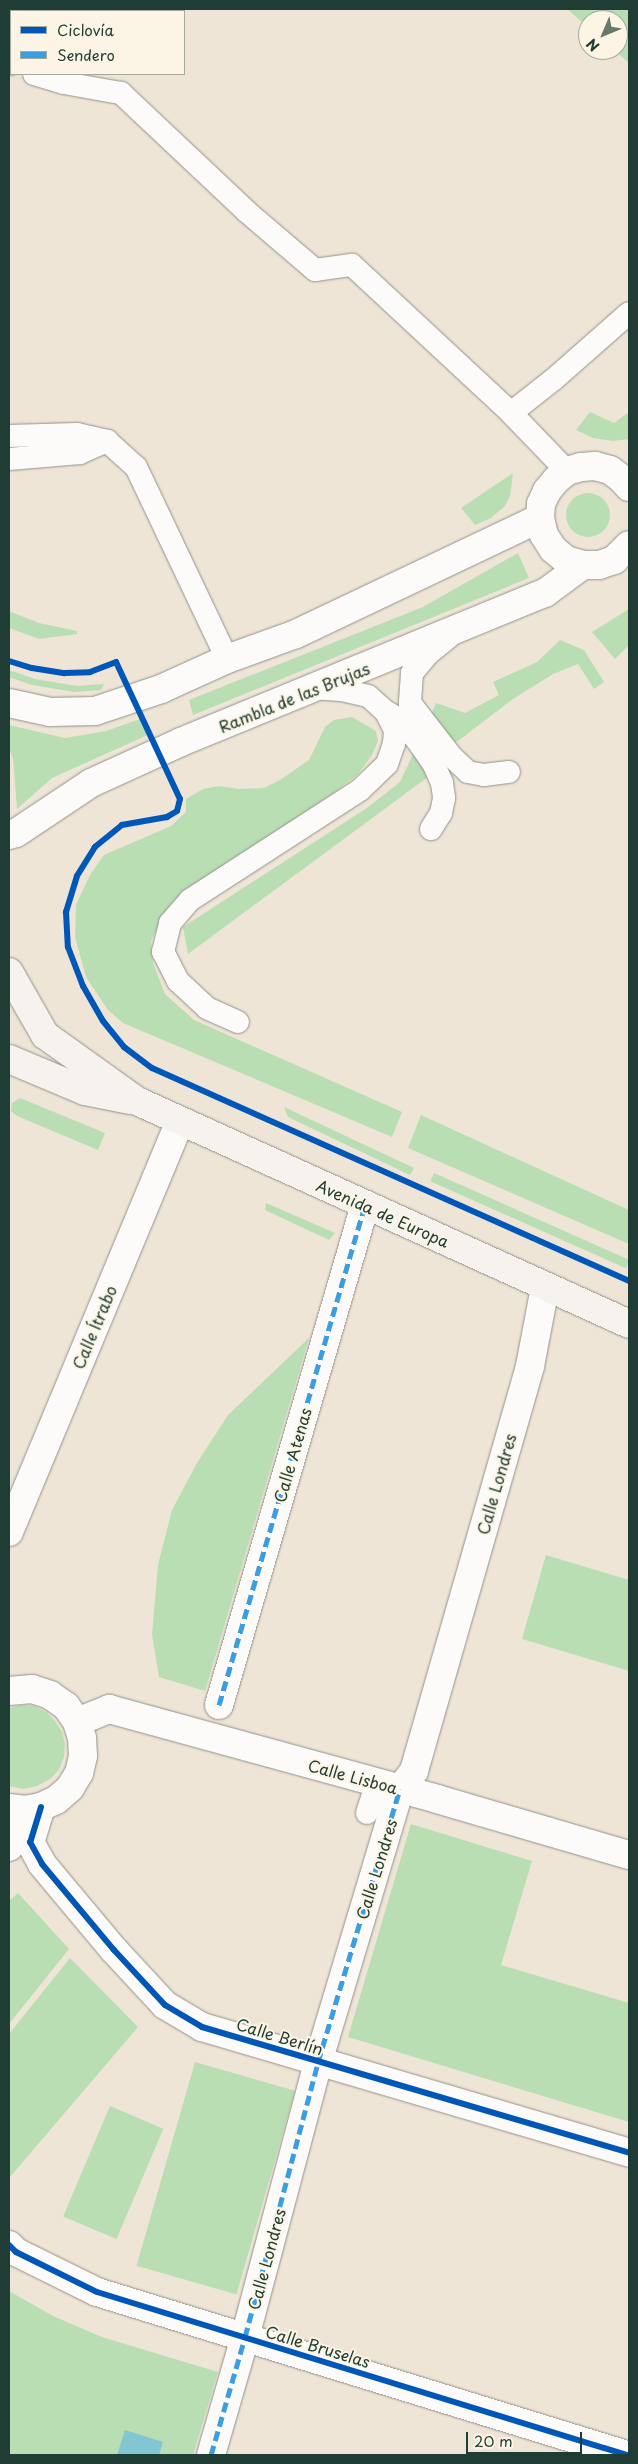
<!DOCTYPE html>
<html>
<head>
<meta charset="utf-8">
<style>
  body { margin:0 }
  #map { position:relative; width:638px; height:2464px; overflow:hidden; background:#eee5d7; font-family:"Playpen Sans",sans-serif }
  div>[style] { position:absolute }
  .green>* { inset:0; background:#b9deb3; transform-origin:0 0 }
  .round { border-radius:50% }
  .water>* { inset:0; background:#82c6d4 }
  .roads { filter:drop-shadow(0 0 1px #92928a) drop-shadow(0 0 1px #92928a) }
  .service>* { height:22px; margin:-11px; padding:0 11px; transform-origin:11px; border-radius:11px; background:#fcfbf9 }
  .pedestrian>* { height:28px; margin:-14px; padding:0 14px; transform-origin:14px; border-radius:14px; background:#fcfbf9 }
  .minor>* { height:28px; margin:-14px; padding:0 14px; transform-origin:14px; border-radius:14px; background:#fcfbf9 }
  .tertiary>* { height:28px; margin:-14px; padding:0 14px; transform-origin:14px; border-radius:14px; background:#fcfbf9 }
  .secondary>* { height:28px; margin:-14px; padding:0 14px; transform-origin:14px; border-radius:14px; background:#f6f3ee }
  .quiet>* { height:5px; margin-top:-2.5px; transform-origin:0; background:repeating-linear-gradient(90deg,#3c9ee2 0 10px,transparent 0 15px) }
  .cycleway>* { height:6px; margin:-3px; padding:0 3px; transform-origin:3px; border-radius:3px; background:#0057b8 }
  span { translate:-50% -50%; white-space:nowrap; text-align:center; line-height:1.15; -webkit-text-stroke:4px #fcf5e5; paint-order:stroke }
  .street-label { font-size:16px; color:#1f3d34 }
  .frame { position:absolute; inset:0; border:10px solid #1f3d34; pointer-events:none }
  .legend { position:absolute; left:10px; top:10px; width:175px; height:65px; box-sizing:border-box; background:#fcf5e5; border:1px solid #a4ab9e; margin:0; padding:6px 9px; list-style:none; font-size:15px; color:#1f3d34 }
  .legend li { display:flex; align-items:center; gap:10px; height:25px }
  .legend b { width:25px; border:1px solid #a4ab9e }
  .north { position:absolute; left:578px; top:10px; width:50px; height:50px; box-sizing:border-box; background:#fcf5e5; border:1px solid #a4ab9e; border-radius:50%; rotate:225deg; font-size:14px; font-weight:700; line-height:20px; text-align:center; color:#1f3d34 }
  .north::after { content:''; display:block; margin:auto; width:18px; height:22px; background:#67786d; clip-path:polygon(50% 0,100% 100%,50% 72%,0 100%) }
  .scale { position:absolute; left:466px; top:2432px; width:116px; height:22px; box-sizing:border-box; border:2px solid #1f3d34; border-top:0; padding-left:6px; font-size:15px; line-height:18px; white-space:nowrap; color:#1f3d34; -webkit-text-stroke:4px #fcf5e5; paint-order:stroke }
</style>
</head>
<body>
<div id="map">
  <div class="green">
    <i style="clip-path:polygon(567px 9px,629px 9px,629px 63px,614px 50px,618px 50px,618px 20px,588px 20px,588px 27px)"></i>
    <i style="clip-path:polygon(590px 412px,614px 423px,629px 412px,629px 439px,613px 441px,593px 438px,576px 430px)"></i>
    <i style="clip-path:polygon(513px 473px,510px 496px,505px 506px,491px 518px,475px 525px,461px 508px)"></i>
    <i class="round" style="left:566px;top:493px;width:44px;height:44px"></i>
    <i style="clip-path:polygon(518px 553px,529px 578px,193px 715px,189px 700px,423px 607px)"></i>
    <i style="clip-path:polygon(629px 609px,629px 645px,615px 659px,592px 632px)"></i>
    <i style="clip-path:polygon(9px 611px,39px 623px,77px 631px,77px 634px,39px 639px,9px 628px)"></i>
    <i style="clip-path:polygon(560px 640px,584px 650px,604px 682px,594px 689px,578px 664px,553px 674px,513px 699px,454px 744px,431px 715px,436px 703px,465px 713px,499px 695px,493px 682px,537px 662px)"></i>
    <i style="clip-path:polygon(9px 670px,35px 679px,77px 686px,104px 684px,101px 690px,74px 692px,32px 685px,9px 677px)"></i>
    <i style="clip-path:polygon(352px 717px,376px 731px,378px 741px,372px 755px,358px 774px,331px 795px,185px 891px,164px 915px,151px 941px,153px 963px,165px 994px,194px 1020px,402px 1112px,392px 1137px,123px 1023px,108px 1010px,86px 977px,75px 937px,76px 905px,90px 875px,104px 855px,171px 826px,186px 812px,186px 799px,203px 789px,219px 786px,239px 789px,264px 788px,280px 780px,309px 760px,325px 727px,334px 720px)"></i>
    <i style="clip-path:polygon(143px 718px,150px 734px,52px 778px,17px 809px,13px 758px,9px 749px,9px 725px,65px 738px,106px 731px)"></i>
    <i style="clip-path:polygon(414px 752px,428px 777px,188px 954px,183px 927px,367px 808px,400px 782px)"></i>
    <i style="clip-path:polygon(20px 1098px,105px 1133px,98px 1150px,17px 1116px,11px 1111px,12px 1103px)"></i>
    <i style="clip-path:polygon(284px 1107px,414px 1168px,410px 1175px,288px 1117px)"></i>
    <i style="clip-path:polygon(421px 1115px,629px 1210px,629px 1244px,408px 1148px)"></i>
    <i style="left:434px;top:1173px;width:214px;height:9px;rotate:24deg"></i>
    <i style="clip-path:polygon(266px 1203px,335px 1233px,329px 1240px,265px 1210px)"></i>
    <i style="clip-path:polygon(309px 1338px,205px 1691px,159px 1677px,152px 1634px,158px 1565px,172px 1510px,197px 1463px,228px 1415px)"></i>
    <i style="clip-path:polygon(546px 1555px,629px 1580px,629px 1671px,522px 1639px)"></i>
    <i style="clip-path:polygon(21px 1705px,34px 1706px,46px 1712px,55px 1721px,62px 1732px,65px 1744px,64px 1757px,59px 1770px,50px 1779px,37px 1786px,23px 1789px,9px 1786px,9px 1708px)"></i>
    <i style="clip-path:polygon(411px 1824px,532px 1861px,501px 1965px,629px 2003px,629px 2122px,348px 2037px)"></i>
    <i style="clip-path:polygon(18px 1893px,69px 1949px,9px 2024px,9px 1901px)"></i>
    <i style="clip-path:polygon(70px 1958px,138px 2027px,10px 2177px,9px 2034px)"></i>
    <i style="left:195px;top:2062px;width:104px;height:212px;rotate:16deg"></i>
    <i style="left:110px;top:2106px;width:58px;height:120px;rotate:23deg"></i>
    <i style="clip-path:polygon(9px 2291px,53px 2316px,102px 2337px,218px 2372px,193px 2455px,9px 2455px)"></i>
  </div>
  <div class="water">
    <i style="clip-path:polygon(125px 2430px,163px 2442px,159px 2455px,117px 2455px)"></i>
  </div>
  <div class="roads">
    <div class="service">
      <i style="left:9px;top:63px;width:2px;rotate:27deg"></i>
      <i style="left:34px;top:74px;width:31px;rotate:17deg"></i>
      <i style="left:64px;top:83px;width:58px;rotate:10deg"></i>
      <i style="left:121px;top:93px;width:172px;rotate:43.3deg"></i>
      <i style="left:246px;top:211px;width:91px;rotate:40.5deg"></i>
      <i style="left:315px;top:270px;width:37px;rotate:-8deg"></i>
      <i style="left:352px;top:265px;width:217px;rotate:42.9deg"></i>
      <i style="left:511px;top:413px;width:81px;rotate:46deg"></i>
      <i style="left:511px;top:413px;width:53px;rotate:-38.2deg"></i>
      <i style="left:553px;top:380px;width:101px;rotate:-41.4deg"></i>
      <i style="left:9px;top:436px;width:68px;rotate:-1.7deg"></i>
      <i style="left:77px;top:434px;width:31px;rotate:13deg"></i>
      <i style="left:107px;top:441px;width:39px;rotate:42deg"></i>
      <i style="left:136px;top:467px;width:212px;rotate:64.6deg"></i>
      <i style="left:9px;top:459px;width:71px;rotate:-4.8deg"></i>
      <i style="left:80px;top:453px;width:30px;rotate:-24deg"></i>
      <i style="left:449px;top:637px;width:27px;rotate:141deg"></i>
      <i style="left:428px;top:654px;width:25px;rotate:130deg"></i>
      <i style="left:412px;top:673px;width:30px;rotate:94deg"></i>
      <i style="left:410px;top:703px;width:68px;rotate:52.1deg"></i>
      <i style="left:452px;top:757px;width:22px;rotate:43deg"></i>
      <i style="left:468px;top:772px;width:16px;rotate:11deg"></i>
      <i style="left:484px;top:775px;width:25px;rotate:-7deg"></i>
      <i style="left:387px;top:712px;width:14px;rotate:30deg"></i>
      <i style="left:399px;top:719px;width:26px;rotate:50deg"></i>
      <i style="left:416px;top:739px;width:32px;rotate:55deg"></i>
      <i style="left:434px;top:765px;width:20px;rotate:66deg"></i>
      <i style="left:442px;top:783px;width:15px;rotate:82deg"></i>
      <i style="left:444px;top:798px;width:15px;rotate:101deg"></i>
      <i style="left:441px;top:813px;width:19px;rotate:122deg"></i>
      <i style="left:238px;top:1022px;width:34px;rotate:-156deg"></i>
      <i style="left:207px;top:1008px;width:40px;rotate:-137deg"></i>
      <i style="left:178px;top:981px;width:33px;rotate:-117deg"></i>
      <i style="left:163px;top:952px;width:30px;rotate:-76deg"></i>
      <i style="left:170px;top:923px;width:30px;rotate:-49deg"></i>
      <i style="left:190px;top:900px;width:202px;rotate:-32.9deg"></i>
      <i style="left:360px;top:790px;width:37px;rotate:-44deg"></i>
      <i style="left:387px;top:764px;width:21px;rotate:-71deg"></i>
      <i style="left:394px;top:744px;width:14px;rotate:-86deg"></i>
      <i style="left:395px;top:730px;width:20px;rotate:-117deg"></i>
      <i style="left:386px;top:712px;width:24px;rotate:-138deg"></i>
      <i style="left:368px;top:696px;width:28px;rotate:-167deg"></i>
      <i style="left:341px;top:690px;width:26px;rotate:-176deg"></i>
      <i style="left:367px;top:1813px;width:33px;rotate:-72deg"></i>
    </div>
    <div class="pedestrian">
      <i style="left:219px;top:1705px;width:521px;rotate:-73.72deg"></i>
      <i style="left:211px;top:2455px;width:123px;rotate:-73.9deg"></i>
      <i style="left:245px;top:2337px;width:285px;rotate:-75.1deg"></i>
      <i style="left:318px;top:2062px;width:285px;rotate:-73.3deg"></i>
    </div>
    <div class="minor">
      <i style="left:9px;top:1532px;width:445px;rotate:-67.4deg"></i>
      <i style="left:9px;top:1691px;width:23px;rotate:-5deg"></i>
      <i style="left:32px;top:1689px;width:19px;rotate:18deg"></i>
      <i style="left:50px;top:1695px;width:19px;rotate:35deg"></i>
      <i style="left:66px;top:1706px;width:19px;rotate:55deg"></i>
      <i style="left:77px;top:1722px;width:17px;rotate:73deg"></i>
      <i style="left:82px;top:1738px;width:18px;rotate:87deg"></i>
      <i style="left:83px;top:1756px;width:17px;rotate:103deg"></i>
      <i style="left:79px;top:1773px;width:17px;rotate:121deg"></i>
      <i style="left:70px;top:1788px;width:18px;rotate:139deg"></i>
      <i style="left:56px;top:1800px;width:17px;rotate:155deg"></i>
      <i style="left:41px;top:1807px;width:15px;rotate:169deg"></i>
      <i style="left:26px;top:1810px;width:17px;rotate:-173deg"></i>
      <i style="left:77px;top:1722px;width:35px;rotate:-22deg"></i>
      <i style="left:109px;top:1709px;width:340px;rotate:15.3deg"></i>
      <i style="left:437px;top:1799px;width:200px;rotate:16.3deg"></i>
      <i style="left:400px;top:1789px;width:23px;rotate:-52deg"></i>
      <i style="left:414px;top:1771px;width:421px;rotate:-74deg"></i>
      <i style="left:530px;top:1366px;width:80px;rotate:-79.2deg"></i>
      <i style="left:41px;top:1807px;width:37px;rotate:107deg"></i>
      <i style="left:30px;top:1842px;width:25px;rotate:61deg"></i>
      <i style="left:42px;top:1864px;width:112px;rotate:50.1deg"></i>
      <i style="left:114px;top:1950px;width:75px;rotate:47.2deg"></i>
      <i style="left:165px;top:2005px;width:43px;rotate:30.7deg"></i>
      <i style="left:202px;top:2027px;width:445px;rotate:16.4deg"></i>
      <i style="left:9px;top:1847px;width:6px;rotate:-51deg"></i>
      <i style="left:13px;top:1842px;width:33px;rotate:-93deg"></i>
      <i style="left:9px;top:2245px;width:10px;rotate:45deg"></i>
      <i style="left:16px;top:2252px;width:90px;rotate:26.3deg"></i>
      <i style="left:97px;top:2292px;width:554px;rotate:17.1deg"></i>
    </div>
    <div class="tertiary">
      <i style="left:629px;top:487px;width:11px;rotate:-131deg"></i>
      <i style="left:622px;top:479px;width:15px;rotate:-143deg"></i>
      <i style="left:610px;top:470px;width:16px;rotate:-165deg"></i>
      <i style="left:595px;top:466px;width:14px;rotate:176deg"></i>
      <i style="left:581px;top:467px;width:15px;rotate:164deg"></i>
      <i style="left:567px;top:471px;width:14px;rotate:141deg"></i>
      <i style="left:556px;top:480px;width:14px;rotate:129deg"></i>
      <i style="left:547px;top:491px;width:14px;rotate:115deg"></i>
      <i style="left:541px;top:504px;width:14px;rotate:94deg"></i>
      <i style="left:540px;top:518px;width:17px;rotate:77deg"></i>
      <i style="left:544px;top:535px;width:17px;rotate:57deg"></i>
      <i style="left:553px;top:549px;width:17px;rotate:40deg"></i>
      <i style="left:566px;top:560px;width:18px;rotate:16deg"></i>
      <i style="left:583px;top:565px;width:16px"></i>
      <i style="left:599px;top:565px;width:16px;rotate:-18deg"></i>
      <i style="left:614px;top:560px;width:21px;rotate:-45deg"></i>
      <i style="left:9px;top:703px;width:42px;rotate:12.4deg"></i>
      <i style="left:50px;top:712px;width:45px;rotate:-1.3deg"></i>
      <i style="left:95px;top:711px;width:70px;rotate:-18.4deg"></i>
      <i style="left:161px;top:689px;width:72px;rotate:-24.4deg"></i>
      <i style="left:227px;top:659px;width:73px;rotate:-19.9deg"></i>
      <i style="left:296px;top:634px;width:270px;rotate:-25.4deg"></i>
      <i style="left:9px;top:835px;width:7px;rotate:-16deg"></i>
      <i style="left:16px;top:833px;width:90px;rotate:-33.7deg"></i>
      <i style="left:91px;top:783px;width:99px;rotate:-24.5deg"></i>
      <i style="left:181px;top:742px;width:393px;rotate:-22.3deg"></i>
      <i style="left:545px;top:593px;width:47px;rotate:-36.4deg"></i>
    </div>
    <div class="secondary">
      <i style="left:9px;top:972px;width:73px;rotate:60.3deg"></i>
      <i style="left:45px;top:1035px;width:113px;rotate:35.7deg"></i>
      <i style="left:137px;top:1101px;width:540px;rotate:24.38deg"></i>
      <i style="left:9px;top:1059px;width:82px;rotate:22.8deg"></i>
      <i style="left:85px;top:1091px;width:46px;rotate:11.3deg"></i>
    </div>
  </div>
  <div class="quiet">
    <i style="left:219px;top:1705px;width:521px;rotate:-73.72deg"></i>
    <i style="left:211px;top:2455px;width:123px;rotate:-73.9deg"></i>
    <i style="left:245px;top:2337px;width:285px;rotate:-75.1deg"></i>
    <i style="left:318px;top:2062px;width:285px;rotate:-73.3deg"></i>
  </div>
  <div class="cycleway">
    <i style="left:9px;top:661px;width:24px;rotate:17deg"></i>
    <i style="left:32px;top:668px;width:33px;rotate:9deg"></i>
    <i style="left:65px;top:673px;width:25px;rotate:-2deg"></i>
    <i style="left:90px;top:672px;width:28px;rotate:-21deg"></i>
    <i style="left:116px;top:662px;width:151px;rotate:65deg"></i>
    <i style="left:180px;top:799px;width:12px;rotate:104deg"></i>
    <i style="left:177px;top:811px;width:12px;rotate:149deg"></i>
    <i style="left:167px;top:817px;width:46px;rotate:169.9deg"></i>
    <i style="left:122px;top:825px;width:35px;rotate:141deg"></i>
    <i style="left:95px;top:847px;width:34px;rotate:122deg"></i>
    <i style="left:77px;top:876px;width:38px;rotate:107deg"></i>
    <i style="left:66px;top:912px;width:35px;rotate:87deg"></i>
    <i style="left:68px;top:947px;width:42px;rotate:69deg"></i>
    <i style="left:83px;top:986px;width:40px;rotate:60.3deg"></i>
    <i style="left:103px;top:1021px;width:33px;rotate:51deg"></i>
    <i style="left:124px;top:1047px;width:35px;rotate:37deg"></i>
    <i style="left:152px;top:1068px;width:522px;rotate:24.06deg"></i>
    <i style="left:41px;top:1807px;width:37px;rotate:107deg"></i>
    <i style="left:30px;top:1842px;width:25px;rotate:61deg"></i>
    <i style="left:42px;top:1864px;width:112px;rotate:50.1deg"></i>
    <i style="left:114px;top:1950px;width:75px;rotate:47.2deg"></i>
    <i style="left:165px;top:2005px;width:43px;rotate:30.7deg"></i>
    <i style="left:202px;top:2027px;width:445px;rotate:16.4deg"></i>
    <i style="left:9px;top:2245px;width:10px;rotate:45deg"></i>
    <i style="left:16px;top:2252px;width:90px;rotate:26.3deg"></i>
    <i style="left:97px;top:2292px;width:554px;rotate:17.1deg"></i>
  </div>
  <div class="street-label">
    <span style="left:294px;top:697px;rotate:-22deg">Rambla de las Brujas</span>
    <span style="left:383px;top:1213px;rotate:24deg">Avenida de Europa</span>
    <span style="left:94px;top:1327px;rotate:-67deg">Calle Ítrabo</span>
    <span style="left:292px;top:1455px;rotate:-74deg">Calle Atenas</span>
    <span style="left:496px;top:1484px;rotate:-74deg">Calle Londres</span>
    <span style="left:353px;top:1776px;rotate:15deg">Calle Lisboa</span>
    <span style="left:376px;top:1869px;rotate:-73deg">Calle Londres</span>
    <span style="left:280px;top:2036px;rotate:17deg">Calle Berlín</span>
    <span style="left:266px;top:2259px;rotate:-75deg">Calle Londres</span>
    <span style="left:318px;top:2346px;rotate:17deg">Calle Bruselas</span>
  </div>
  <div class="frame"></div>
  <ul class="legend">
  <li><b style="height:6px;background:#0057b8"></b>Ciclovía</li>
  <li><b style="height:6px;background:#3c9ee2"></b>Sendero</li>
  </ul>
  <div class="north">N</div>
  <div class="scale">20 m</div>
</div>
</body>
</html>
